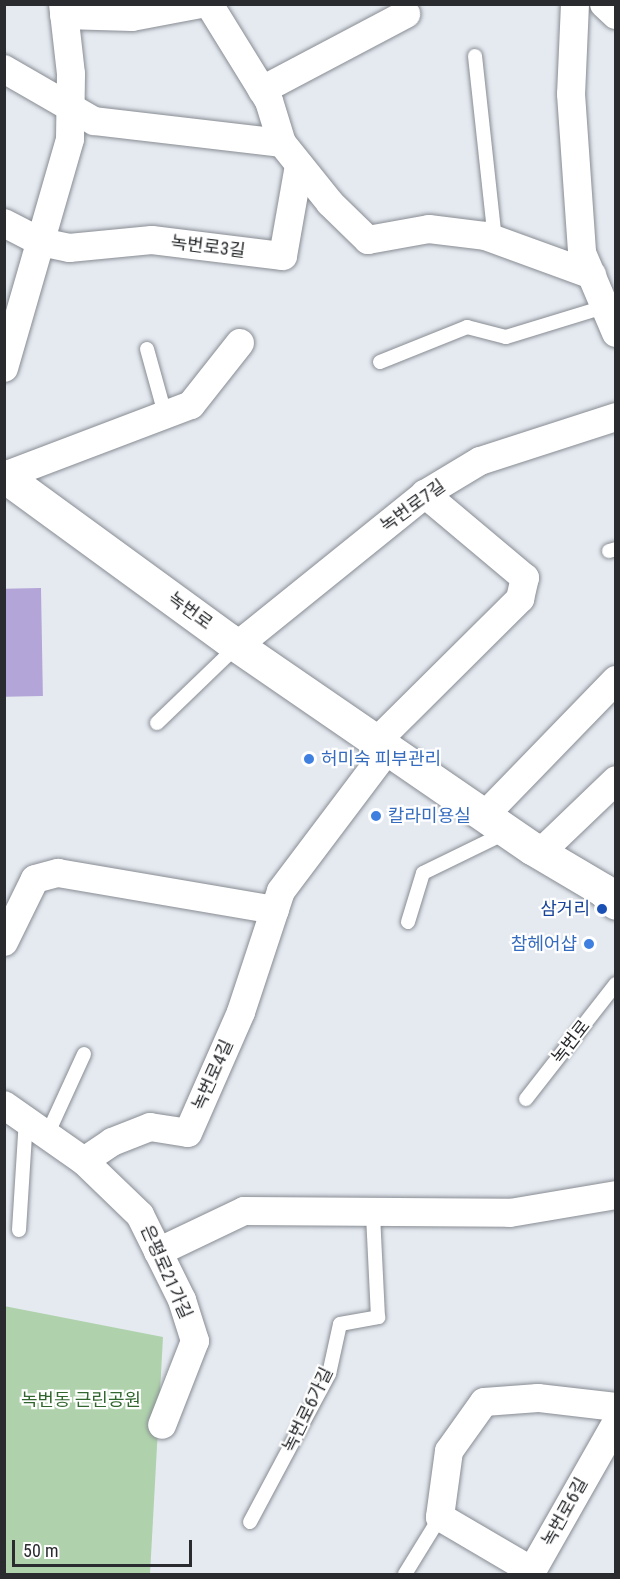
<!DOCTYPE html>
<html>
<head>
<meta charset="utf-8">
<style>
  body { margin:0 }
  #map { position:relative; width:620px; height:1579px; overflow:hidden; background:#e5eaf1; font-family:"Roboto Condensed","Noto Sans KR",sans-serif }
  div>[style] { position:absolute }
  .green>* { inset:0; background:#afd2ac }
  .building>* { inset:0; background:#b3a5d7; transform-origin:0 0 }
  .roads { filter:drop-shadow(0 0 2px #888c93) drop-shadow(0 0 2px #888c93) }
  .lane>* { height:14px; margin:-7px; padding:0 7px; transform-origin:7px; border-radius:7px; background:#fff }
  .street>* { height:28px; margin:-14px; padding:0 14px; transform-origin:14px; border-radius:14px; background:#fff }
  .secondary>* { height:33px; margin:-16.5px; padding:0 16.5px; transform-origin:16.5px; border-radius:16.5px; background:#fff }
  .dots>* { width:16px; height:16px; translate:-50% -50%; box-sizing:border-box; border:3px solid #fff; border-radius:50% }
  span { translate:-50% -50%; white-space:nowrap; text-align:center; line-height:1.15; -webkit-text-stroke:4.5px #fff; paint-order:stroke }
  .street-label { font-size:18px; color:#292b2e }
  .shop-label { font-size:18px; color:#366cbe }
  .left { translate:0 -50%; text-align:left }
  .right { translate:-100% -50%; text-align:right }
  .transit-label { font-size:18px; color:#164399 }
  .park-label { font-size:18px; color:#31662e }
  .frame { position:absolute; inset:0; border:6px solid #292b2e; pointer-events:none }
  .scale { position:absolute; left:12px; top:1540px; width:180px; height:27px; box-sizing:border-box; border:3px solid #292b2e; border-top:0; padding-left:8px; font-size:18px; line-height:21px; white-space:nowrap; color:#292b2e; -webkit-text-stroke:4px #fff; paint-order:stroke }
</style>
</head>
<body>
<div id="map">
  <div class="green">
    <i style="clip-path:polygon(4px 1306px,163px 1337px,150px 1574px,5px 1574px)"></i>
  </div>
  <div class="building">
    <i style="left:41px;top:588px;width:108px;height:37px;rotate:89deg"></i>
  </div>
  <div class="roads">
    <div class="lane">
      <i style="left:475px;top:56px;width:184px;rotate:83.8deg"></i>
      <i style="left:147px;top:349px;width:67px;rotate:74.5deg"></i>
      <i style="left:380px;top:362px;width:94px;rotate:-21.9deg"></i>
      <i style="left:467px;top:327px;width:40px;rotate:14.4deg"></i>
      <i style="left:506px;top:337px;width:102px;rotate:-17deg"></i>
      <i style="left:609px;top:551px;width:7px;rotate:-16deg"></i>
      <i style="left:157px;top:723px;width:112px;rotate:-43.9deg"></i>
      <i style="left:408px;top:922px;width:51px;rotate:-73deg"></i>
      <i style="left:423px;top:873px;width:93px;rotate:-26deg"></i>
      <i style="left:526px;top:1099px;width:146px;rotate:-52deg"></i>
      <i style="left:47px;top:1135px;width:89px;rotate:-65.4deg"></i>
      <i style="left:19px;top:1230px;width:110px;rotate:-86.4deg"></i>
      <i style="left:250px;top:1522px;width:168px;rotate:-61.9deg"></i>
      <i style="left:329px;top:1374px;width:51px;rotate:-77.6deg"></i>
      <i style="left:340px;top:1324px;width:39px;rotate:-10deg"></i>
      <i style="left:378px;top:1317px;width:103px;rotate:-92.8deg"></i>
      <i style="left:405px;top:1574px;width:67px;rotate:-58.4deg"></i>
    </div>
    <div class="street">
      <i style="left:209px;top:4px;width:114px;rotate:58.3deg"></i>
      <i style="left:269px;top:101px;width:44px;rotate:72.8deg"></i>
      <i style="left:282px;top:143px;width:77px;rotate:51.3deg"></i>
      <i style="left:330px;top:203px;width:53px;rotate:44.2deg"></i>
      <i style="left:368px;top:240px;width:62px;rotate:-10.2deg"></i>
      <i style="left:429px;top:229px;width:56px;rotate:7.1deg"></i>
      <i style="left:485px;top:236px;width:114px;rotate:20deg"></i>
      <i style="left:575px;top:4px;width:90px;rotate:92.5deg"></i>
      <i style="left:571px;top:94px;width:159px;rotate:86deg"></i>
      <i style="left:582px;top:253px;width:87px;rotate:67deg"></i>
      <i style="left:604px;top:4px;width:16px;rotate:43deg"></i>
      <i style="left:64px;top:15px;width:68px;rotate:1.7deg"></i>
      <i style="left:132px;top:17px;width:70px;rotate:-10.7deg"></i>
      <i style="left:4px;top:69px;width:104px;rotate:30deg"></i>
      <i style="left:94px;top:121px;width:189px;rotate:6.7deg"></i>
      <i style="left:262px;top:90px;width:163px;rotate:-27.8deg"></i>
      <i style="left:4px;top:223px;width:42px;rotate:27.2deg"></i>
      <i style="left:41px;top:242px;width:29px;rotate:12deg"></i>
      <i style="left:69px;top:248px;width:83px;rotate:-5.5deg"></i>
      <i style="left:152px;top:240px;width:132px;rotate:7deg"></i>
      <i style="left:283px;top:256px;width:92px;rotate:-80deg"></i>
      <i style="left:4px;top:368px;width:238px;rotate:-73.9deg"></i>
      <i style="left:70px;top:139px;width:65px;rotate:-89.1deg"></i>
      <i style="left:71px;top:74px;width:70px;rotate:-96.5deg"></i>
      <i style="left:4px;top:476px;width:200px;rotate:-20.8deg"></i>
      <i style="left:191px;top:405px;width:79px;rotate:-51.7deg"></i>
      <i style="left:238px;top:645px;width:240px;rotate:-38.9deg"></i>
      <i style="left:425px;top:494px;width:64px;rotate:-31deg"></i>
      <i style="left:480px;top:461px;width:143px;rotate:-17.9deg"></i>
      <i style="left:377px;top:741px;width:202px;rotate:-44.8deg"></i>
      <i style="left:520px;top:599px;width:22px;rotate:-77deg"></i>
      <i style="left:525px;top:578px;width:131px;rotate:-140deg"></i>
      <i style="left:485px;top:815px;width:188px;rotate:-45.9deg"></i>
      <i style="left:540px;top:853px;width:105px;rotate:-43.8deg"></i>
      <i style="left:4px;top:942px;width:70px;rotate:-63.8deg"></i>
      <i style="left:35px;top:879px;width:24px;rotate:-15deg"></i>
      <i style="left:58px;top:873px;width:220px;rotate:9.7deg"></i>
      <i style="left:4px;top:1105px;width:98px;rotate:35deg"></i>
      <i style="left:84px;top:1161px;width:78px;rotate:44deg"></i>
      <i style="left:140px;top:1215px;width:95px;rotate:63.7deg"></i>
      <i style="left:182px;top:1300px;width:43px;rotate:72.4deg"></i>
      <i style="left:195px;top:1341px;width:90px;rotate:111.4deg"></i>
      <i style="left:84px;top:1161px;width:34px;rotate:-34deg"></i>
      <i style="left:112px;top:1142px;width:41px;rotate:-21.5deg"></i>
      <i style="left:150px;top:1127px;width:38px;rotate:9deg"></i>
      <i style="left:188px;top:1133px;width:132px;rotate:-66.3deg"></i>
      <i style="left:241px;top:1012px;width:127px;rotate:-71.7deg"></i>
      <i style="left:281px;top:891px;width:178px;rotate:-53deg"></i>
      <i style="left:158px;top:1252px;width:95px;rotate:-25.5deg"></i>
      <i style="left:244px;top:1211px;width:266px;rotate:0.4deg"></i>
      <i style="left:510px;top:1213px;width:108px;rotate:-9.6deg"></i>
      <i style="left:616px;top:1407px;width:79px;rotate:-173.4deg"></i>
      <i style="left:538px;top:1398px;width:54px;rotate:175.8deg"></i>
      <i style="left:484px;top:1402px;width:60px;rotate:125.5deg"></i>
      <i style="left:449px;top:1451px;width:67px;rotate:97.8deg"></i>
      <i style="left:440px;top:1517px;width:107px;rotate:30.4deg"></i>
      <i style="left:532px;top:1571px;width:170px;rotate:-60.4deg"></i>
    </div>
    <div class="secondary">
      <i style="left:4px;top:476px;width:278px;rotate:36.1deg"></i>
      <i style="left:229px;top:640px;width:368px;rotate:34.5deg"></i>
      <i style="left:532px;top:848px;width:82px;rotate:30.6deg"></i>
      <i style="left:603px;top:890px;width:18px;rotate:45deg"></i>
    </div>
  </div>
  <div class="dots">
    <i style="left:309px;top:759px;background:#3f7fe0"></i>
    <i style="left:376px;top:816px;background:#3f7fe0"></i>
    <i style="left:602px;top:909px;background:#1a4fb4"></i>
    <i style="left:589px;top:944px;background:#3f7fe0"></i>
  </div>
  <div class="street-label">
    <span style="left:208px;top:247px;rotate:7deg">녹번로3길</span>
    <span style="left:413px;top:506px;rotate:-36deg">녹번로7길</span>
    <span style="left:190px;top:611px;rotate:36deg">녹번로</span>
    <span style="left:571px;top:1042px;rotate:-52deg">녹번로</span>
    <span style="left:213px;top:1075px;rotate:-66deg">녹번로4길</span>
    <span style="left:166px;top:1272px;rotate:66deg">은평로21가길</span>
    <span style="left:308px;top:1410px;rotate:-64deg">녹번로6가길</span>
    <span style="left:565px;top:1512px;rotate:-61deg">녹번로6길</span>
  </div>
  <div class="shop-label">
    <span class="left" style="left:321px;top:759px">허미숙 피부관리</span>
    <span class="left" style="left:388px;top:816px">칼라미용실</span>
    <span class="right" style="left:577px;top:944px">참헤어샵</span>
  </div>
  <div class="transit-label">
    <span class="right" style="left:590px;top:909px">삼거리</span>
  </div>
  <div class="park-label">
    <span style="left:81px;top:1400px">녹번동 근린공원</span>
  </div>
  <div class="frame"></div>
  <div class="scale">50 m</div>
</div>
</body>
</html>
